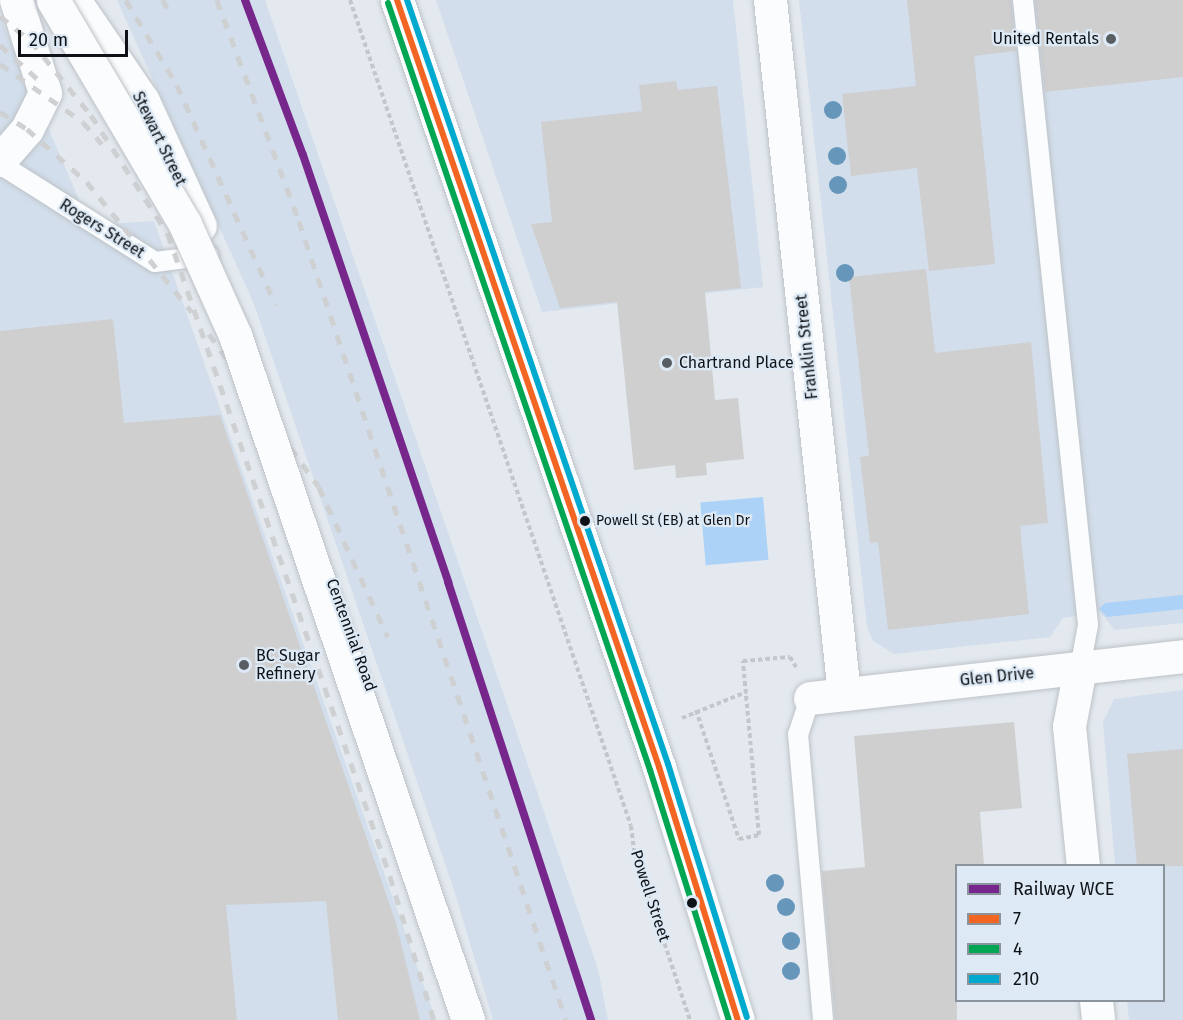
<!DOCTYPE html>
<html>
<head>
<meta charset="utf-8">
<style>
  body { margin:0 }
  #map { position:relative; width:1183px; height:1020px; overflow:hidden; background:#e3e9ef; font-family:"Fira Sans",sans-serif }
  div>[style] { position:absolute }
  .built>* { inset:0; background:#d2deeb }
  .green>* { inset:0; background:#add2f7; transform-origin:0 0 }
  .building>* { inset:0; background:#cfcfd0 }
  .path>* { height:4px; margin-top:-2px; transform-origin:0; background:repeating-linear-gradient(90deg,#c4c7c9 0 4.5px,transparent 0 7.5px) }
  .roads { filter:drop-shadow(0 0 2px #bdc2c7) drop-shadow(0 0 2px #bdc2c7) }
  .service>* { height:20px; margin:-10px; padding:0 10px; transform-origin:10px; border-radius:10px; background:#fbfcfd }
  .minor>* { height:33px; margin:-16.5px; padding:0 16.5px; transform-origin:16.5px; border-radius:16.5px; background:#fbfcfd }
  .secondary>* { height:33px; margin:-16.5px; padding:0 16.5px; transform-origin:16.5px; border-radius:16.5px; background:#fbfcfd }
  .rail>* { height:4.5px; margin-top:-2.25px; transform-origin:0; background:repeating-linear-gradient(90deg,#ced0d2 0 10px,transparent 0 20px) }
  .bridges { filter:drop-shadow(0 0 2px #bdc2c7) drop-shadow(0 0 2px #bdc2c7) }
  .minor-bridge>* { height:33px; margin:-16.5px; padding:0 16.5px; transform-origin:16.5px; border-radius:16.5px; background:#fbfcfd }
  .bus-1>* { height:6px; margin:-3px; padding:0 3px; transform-origin:3px; border-radius:3px; background:#f26522 }
  .bus-2>* { height:6px; margin:-3px; padding:0 3px; transform-origin:3px; border-radius:3px; background:#00a651 }
  .bus-3>* { height:6px; margin:-3px; padding:0 3px; transform-origin:3px; border-radius:3px; background:#00a9ce }
  .rail-1>* { height:8px; margin:-4px; padding:0 4px; transform-origin:4px; border-radius:4px; background:#77278b }
  .trees>* { width:18px; height:18px; margin:-9px; border-radius:50%; background:#6696ba }
  .dots>* { width:16px; height:16px; translate:-50% -50%; box-sizing:border-box; border:3px solid #dde9f5; border-radius:50% }
  span { translate:-50% -50%; white-space:nowrap; text-align:center; line-height:1.15; -webkit-text-stroke:4.5px #dde9f5; paint-order:stroke }
  .bus-label { font-size:14px; color:#0f1317 }
  .left { translate:0 -50%; text-align:left }
  .poi-label { font-size:16px; color:#0f1317 }
  .right { translate:-100% -50%; text-align:right }
  .street-label { font-size:16px; color:#0f1317 }
  .legend { position:absolute; left:955px; top:864px; width:210px; height:138px; box-sizing:border-box; background:#dde9f5; border:2px solid #8b939c; margin:0; padding:8px 10px; list-style:none; font-size:18px; color:#0f1317 }
  .legend li { display:flex; align-items:center; gap:12px; height:30px }
  .legend b { width:30px; border:2px solid #8b939c }
  .scale { position:absolute; left:18px; top:30px; width:110px; height:27px; box-sizing:border-box; border:3px solid #0f1317; border-top:0; padding-left:8px; font-size:18px; line-height:21px; white-space:nowrap; color:#0f1317; -webkit-text-stroke:4px #dde9f5; paint-order:stroke }
</style>
</head>
<body>
<div id="map">
  <div class="built">
    <i style="clip-path:polygon(117px 0,265px 0,598px 969px,608px 1020px,493px 1020px,454px 890px,254px 304px)"></i>
    <i style="clip-path:polygon(436px 0,733px 0,763px 287px,542px 312px)"></i>
    <i style="clip-path:polygon(799px 0,1183px 0,1183px 623px,1115px 630px,1100px 612px,1063px 618px,1050px 637px,894px 654px,873px 641px,867px 627px)"></i>
    <i style="clip-path:polygon(0 17px,90px 225px,154px 221px,436px 1020px,0 1020px)"></i>
    <i style="clip-path:polygon(1183px 690px,1183px 1020px,1129px 1020px,1127px 1001px,1164px 1000px,1164px 866px,1115px 865px,1103px 722px,1114px 699px)"></i>
  </div>
  <div class="green">
    <i style="left:763px;top:497px;width:63px;height:63px;rotate:85deg"></i>
    <i style="clip-path:polygon(1183px 595px,1183px 609px,1107px 617px,1099px 609px,1105px 603px)"></i>
  </div>
  <div class="building">
    <i style="clip-path:polygon(907px 0,1011px 0,1016px 51px,974px 56px,995px 264px,929px 271px,917px 168px,851px 176px,842px 94px,916px 86px)"></i>
    <i style="clip-path:polygon(1035px 0,1183px 0,1183px 77px,1045px 92px)"></i>
    <i style="clip-path:polygon(676px 81px,678px 90px,717px 86px,741px 288px,705px 292px,715px 400px,738px 398px,744px 459px,706px 463px,707px 475px,676px 478px,675px 465px,634px 470px,617px 302px,560px 308px,531px 224px,552px 222px,541px 122px,642px 111px,639px 85px)"></i>
    <i style="clip-path:polygon(926px 269px,935px 353px,1031px 342px,1048px 523px,1020px 526px,1029px 614px,888px 630px,878px 542px,870px 543px,860px 457px,869px 456px,849px 277px)"></i>
    <i style="clip-path:polygon(113px 319px,124px 423px,220px 415px,396px 923px,420px 1020px,338px 1020px,326px 901px,226px 905px,237px 1020px,0 1020px,0 331px)"></i>
    <i style="clip-path:polygon(1014px 722px,1022px 808px,980px 812px,984px 866px,957px 866px,957px 1020px,835px 1020px,822px 871px,865px 867px,854px 736px)"></i>
    <i style="clip-path:polygon(1183px 749px,1183px 866px,1137px 866px,1127px 754px)"></i>
  </div>
  <div class="path">
    <i style="left:350px;top:0;width:872px;rotate:71.21deg"></i>
    <i style="left:631px;top:826px;width:25px;rotate:83deg"></i>
    <i style="left:634px;top:851px;width:178px;rotate:71.7deg"></i>
    <i style="left:696px;top:710px;width:136px;rotate:71.6deg"></i>
    <i style="left:739px;top:839px;width:20px;rotate:-11deg"></i>
    <i style="left:759px;top:835px;width:175px;rotate:-95.3deg"></i>
    <i style="left:743px;top:661px;width:47px;rotate:-4.9deg"></i>
    <i style="left:790px;top:657px;width:12px;rotate:59deg"></i>
    <i style="left:682px;top:718px;width:69px;rotate:-22.1deg"></i>
  </div>
  <div class="roads">
    <div class="service">
      <i style="left:1023px;top:0;width:628px;rotate:84.06deg"></i>
      <i style="left:1088px;top:625px;width:44px;rotate:100.5deg"></i>
      <i style="left:0;top:164px;width:183px;rotate:32.3deg"></i>
      <i style="left:155px;top:262px;width:54px;rotate:-7.4deg"></i>
      <i style="left:810px;top:698px;width:38px;rotate:108deg"></i>
      <i style="left:798px;top:734px;width:287px;rotate:85deg"></i>
    </div>
    <div class="minor">
      <i style="left:74px;top:0;width:122px;rotate:55.7deg"></i>
      <i style="left:143px;top:101px;width:137px;rotate:65.5deg"></i>
      <i style="left:770px;top:0;width:698px;rotate:83.91deg"></i>
      <i style="left:0;top:160px;width:41px;rotate:-48.9deg"></i>
      <i style="left:27px;top:129px;width:40px;rotate:-63.4deg"></i>
      <i style="left:45px;top:93px;width:97px;rotate:-107.3deg"></i>
      <i style="left:1080px;top:668px;width:59px;rotate:100.7deg"></i>
      <i style="left:1069px;top:726px;width:141px;rotate:84.3deg"></i>
      <i style="left:810px;top:698px;width:375px;rotate:-6.4deg"></i>
      <i style="left:1096px;top:1000px;width:20px;rotate:84deg"></i>
    </div>
    <div class="secondary">
      <i style="left:397px;top:0;width:811px;rotate:71.14deg"></i>
      <i style="left:659px;top:767px;width:265px;rotate:72.7deg"></i>
    </div>
  </div>
  <div class="rail">
    <i style="left:126px;top:0;width:99px;rotate:59deg"></i>
    <i style="left:177px;top:85px;width:241px;rotate:65.8deg"></i>
    <i style="left:163px;top:0;width:9px;rotate:63deg"></i>
    <i style="left:217px;top:0;width:236px;rotate:69.6deg"></i>
    <i style="left:299px;top:221px;width:842px;rotate:71.52deg"></i>
    <i style="left:0;top:16px;width:40px;rotate:39deg"></i>
    <i style="left:31px;top:41px;width:95px;rotate:51deg"></i>
    <i style="left:91px;top:115px;width:142px;rotate:57.1deg"></i>
    <i style="left:168px;top:234px;width:679px;rotate:70.92deg"></i>
    <i style="left:390px;top:876px;width:151px;rotate:73deg"></i>
    <i style="left:0;top:45px;width:54px;rotate:42deg"></i>
    <i style="left:0;top:64px;width:101px;rotate:34.9deg"></i>
    <i style="left:83px;top:122px;width:29px;rotate:49deg"></i>
    <i style="left:0;top:112px;width:32px;rotate:32deg"></i>
    <i style="left:27px;top:129px;width:80px;rotate:41.5deg"></i>
    <i style="left:87px;top:182px;width:167px;rotate:51.1deg"></i>
    <i style="left:209px;top:334px;width:188px;rotate:54.3deg"></i>
    <i style="left:319px;top:487px;width:165px;rotate:65.3deg"></i>
  </div>
  <div class="bridges">
    <div class="minor-bridge">
      <i style="left:53px;top:0;width:260px;rotate:59.5deg"></i>
      <i style="left:185px;top:224px;width:122px;rotate:65.8deg"></i>
      <i style="left:235px;top:335px;width:724px;rotate:71.21deg"></i>
    </div>
  </div>
  <div class="bus-1">
    <i style="left:397px;top:0;width:811px;rotate:71.14deg"></i>
    <i style="left:659px;top:767px;width:265px;rotate:72.7deg"></i>
  </div>
  <div class="bus-2">
    <i style="left:388px;top:3px;width:811px;rotate:71.14deg"></i>
    <i style="left:650px;top:770px;width:262px;rotate:72.5deg"></i>
  </div>
  <div class="bus-3">
    <i style="left:407px;top:0;width:807px;rotate:71.14deg"></i>
    <i style="left:668px;top:764px;width:265px;rotate:72.7deg"></i>
  </div>
  <div class="rail-1">
    <i style="left:245px;top:0;width:165px;rotate:69.5deg"></i>
    <i style="left:303px;top:155px;width:451px;rotate:71.2deg"></i>
    <i style="left:448px;top:582px;width:461px;rotate:71.9deg"></i>
  </div>
  <div class="trees">
    <i style="left:833px;top:110px"></i>
    <i style="left:837px;top:156px"></i>
    <i style="left:838px;top:185px"></i>
    <i style="left:845px;top:273px"></i>
    <i style="left:775px;top:883px"></i>
    <i style="left:786px;top:907px"></i>
    <i style="left:791px;top:941px"></i>
    <i style="left:791px;top:971px"></i>
  </div>
  <div class="dots">
    <i style="left:1111px;top:39px;background:#595e63"></i>
    <i style="left:667px;top:363px;background:#595e63"></i>
    <i style="left:585px;top:521px;background:#0f1317"></i>
    <i style="left:244px;top:665px;background:#595e63"></i>
    <i style="left:692px;top:903px;background:#0f1317"></i>
  </div>
  <div class="bus-label">
    <span class="left" style="left:596px;top:521px">Powell St (EB) at Glen Dr</span>
  </div>
  <div class="poi-label">
    <span class="right" style="left:1099px;top:39px">United Rentals</span>
    <span class="left" style="left:679px;top:363px">Chartrand Place</span>
    <span class="left" style="left:256px;top:665px">BC Sugar<br>Refinery</span>
  </div>
  <div class="street-label">
    <span style="left:159px;top:139px;rotate:64deg">Stewart Street</span>
    <span style="left:102px;top:229px;rotate:32deg">Rogers Street</span>
    <span style="left:807px;top:347px;rotate:-96deg">Franklin Street</span>
    <span style="left:351px;top:635px;rotate:70deg">Centennial Road</span>
    <span style="left:997px;top:677px;rotate:-6deg">Glen Drive</span>
    <span style="left:650px;top:896px;rotate:72deg">Powell Street</span>
  </div>
  <ul class="legend">
  <li><b style="height:8px;background:#77278b"></b>Railway WCE</li>
  <li><b style="height:8px;background:#f26522"></b>7</li>
  <li><b style="height:8px;background:#00a651"></b>4</li>
  <li><b style="height:8px;background:#00a9ce"></b>210</li>
  </ul>
  <div class="scale">20 m</div>
</div>
</body>
</html>
